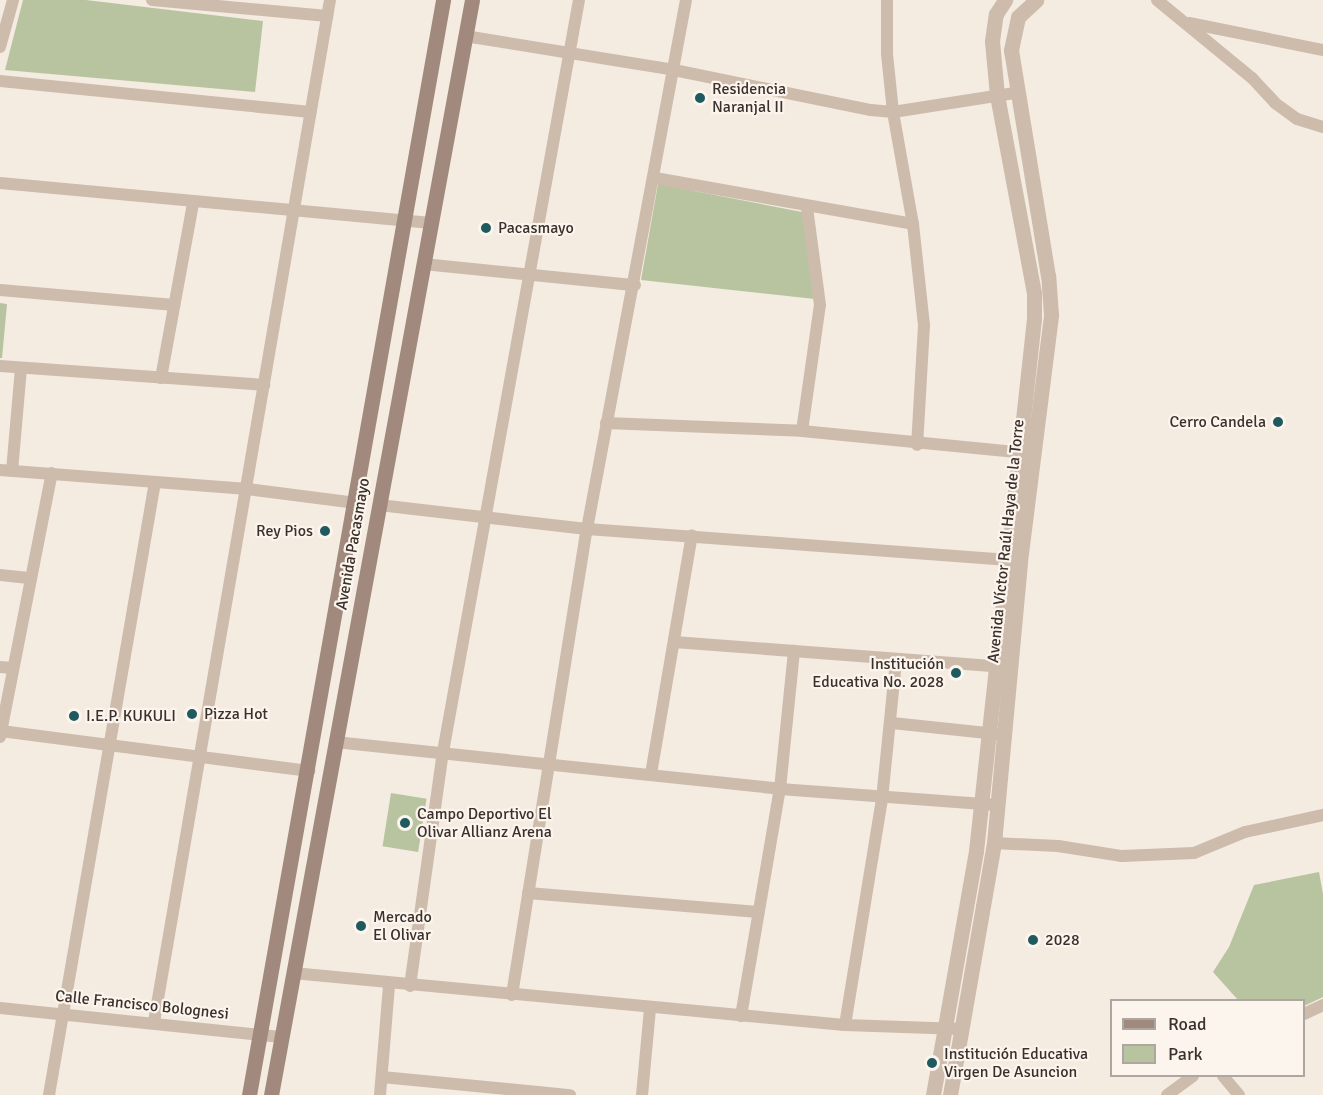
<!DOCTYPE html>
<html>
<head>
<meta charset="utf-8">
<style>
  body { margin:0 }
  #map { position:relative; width:1323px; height:1095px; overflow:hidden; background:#f4ebe1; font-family:Signika,sans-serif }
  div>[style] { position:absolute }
  .green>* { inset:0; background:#b8c4a0; transform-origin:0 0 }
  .minor>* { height:12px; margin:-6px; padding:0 6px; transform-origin:6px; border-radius:6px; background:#cdbbac }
  .tertiary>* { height:15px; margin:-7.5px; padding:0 7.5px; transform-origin:7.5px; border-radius:7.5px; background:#cdbbac }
  .secondary>* { height:15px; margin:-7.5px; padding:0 7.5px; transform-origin:7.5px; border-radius:7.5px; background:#a18a7d }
  .dots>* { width:16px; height:16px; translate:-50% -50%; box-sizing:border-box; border:3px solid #fbf5ee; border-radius:50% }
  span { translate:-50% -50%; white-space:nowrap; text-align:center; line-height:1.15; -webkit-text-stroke:4.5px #fbf5ee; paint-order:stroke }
  .poi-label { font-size:16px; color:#3b302b }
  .left { translate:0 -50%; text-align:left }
  .right { translate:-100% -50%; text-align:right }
  .street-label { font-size:16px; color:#3b302b }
  .legend { position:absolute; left:1110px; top:999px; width:195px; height:78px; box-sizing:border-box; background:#fbf5ee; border:2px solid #aea6a0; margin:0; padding:8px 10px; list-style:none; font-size:18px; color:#3b302b }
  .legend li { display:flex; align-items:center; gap:12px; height:30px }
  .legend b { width:30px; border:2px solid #aea6a0 }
</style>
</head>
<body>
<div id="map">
  <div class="green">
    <i style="clip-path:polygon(23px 0,86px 0,263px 21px,255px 92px,5px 70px)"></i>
    <i style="clip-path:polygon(658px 184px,802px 212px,815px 299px,641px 280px)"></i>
    <i style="clip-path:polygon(0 303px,7px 304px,2px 358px,0 358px)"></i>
    <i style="left:391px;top:793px;width:36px;height:54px;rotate:9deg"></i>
    <i style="clip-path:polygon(1319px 872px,1323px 894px,1323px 997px,1304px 1006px,1304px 1000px,1238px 1000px,1213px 972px,1229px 947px,1254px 885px)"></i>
  </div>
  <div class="minor">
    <i style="left:152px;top:0;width:176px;rotate:5.2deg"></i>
    <i style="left:887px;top:0;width:54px;rotate:90deg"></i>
    <i style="left:887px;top:54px;width:58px;rotate:84.1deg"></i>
    <i style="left:893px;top:112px;width:114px;rotate:79.9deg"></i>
    <i style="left:913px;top:224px;width:102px;rotate:83.8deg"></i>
    <i style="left:924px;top:325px;width:120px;rotate:93.3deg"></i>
    <i style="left:1157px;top:0;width:123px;rotate:39.4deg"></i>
    <i style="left:1252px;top:78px;width:34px;rotate:47deg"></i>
    <i style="left:1275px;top:103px;width:27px;rotate:36deg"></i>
    <i style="left:1297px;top:119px;width:27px;rotate:17deg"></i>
    <i style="left:1189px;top:23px;width:137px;rotate:11.4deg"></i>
    <i style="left:465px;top:36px;width:212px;rotate:9.2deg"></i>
    <i style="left:674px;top:70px;width:201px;rotate:11.5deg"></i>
    <i style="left:871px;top:110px;width:22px;rotate:5deg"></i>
    <i style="left:893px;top:112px;width:123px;rotate:-8.9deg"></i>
    <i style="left:0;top:47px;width:49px;rotate:-74.5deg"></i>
    <i style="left:0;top:81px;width:312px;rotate:5.7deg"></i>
    <i style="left:655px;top:178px;width:262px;rotate:10.1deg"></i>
    <i style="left:0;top:183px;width:433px;rotate:5.3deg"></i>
    <i style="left:423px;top:264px;width:213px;rotate:5.7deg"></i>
    <i style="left:0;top:290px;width:175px;rotate:4.9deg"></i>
    <i style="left:0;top:366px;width:265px;rotate:4.1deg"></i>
    <i style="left:161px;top:378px;width:178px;rotate:-79.6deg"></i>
    <i style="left:606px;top:423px;width:196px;rotate:2.3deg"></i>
    <i style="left:802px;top:431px;width:226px;rotate:5.6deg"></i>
    <i style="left:802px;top:431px;width:127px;rotate:-81.9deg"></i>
    <i style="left:820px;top:305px;width:99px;rotate:-97.6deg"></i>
    <i style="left:0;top:470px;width:248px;rotate:4.4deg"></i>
    <i style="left:247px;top:489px;width:110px;rotate:7.3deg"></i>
    <i style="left:12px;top:471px;width:103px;rotate:-85deg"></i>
    <i style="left:379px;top:505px;width:209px;rotate:6.6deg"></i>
    <i style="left:587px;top:529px;width:420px;rotate:4.2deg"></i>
    <i style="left:0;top:575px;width:31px;rotate:6deg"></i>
    <i style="left:674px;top:642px;width:332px;rotate:4.3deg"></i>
    <i style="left:0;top:667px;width:12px;rotate:5deg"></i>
    <i style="left:892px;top:723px;width:105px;rotate:6deg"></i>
    <i style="left:1px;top:731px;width:311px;rotate:7.4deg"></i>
    <i style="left:0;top:737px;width:269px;rotate:-78.9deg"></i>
    <i style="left:335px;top:742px;width:447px;rotate:6deg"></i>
    <i style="left:780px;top:789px;width:217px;rotate:4.2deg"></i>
    <i style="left:651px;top:774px;width:242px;rotate:-80.3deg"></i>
    <i style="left:994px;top:843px;width:64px;rotate:2.7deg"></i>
    <i style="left:1058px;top:846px;width:65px;rotate:8.9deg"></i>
    <i style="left:1122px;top:856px;width:72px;rotate:-2.4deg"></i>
    <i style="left:1194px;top:853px;width:55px;rotate:-22.4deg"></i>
    <i style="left:1245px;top:832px;width:80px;rotate:-12.3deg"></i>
    <i style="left:528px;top:893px;width:231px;rotate:4.7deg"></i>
    <i style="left:293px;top:973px;width:554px;rotate:5.38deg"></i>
    <i style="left:845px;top:1025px;width:116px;rotate:2deg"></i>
    <i style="left:410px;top:986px;width:236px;rotate:-82deg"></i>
    <i style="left:443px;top:752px;width:764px;rotate:-79.75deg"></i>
    <i style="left:512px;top:995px;width:472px;rotate:-80.9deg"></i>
    <i style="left:587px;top:529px;width:538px;rotate:-79.4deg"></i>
    <i style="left:0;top:1008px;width:282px;rotate:5.9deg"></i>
    <i style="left:1304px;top:1014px;width:21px;rotate:-25deg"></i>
    <i style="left:741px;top:1016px;width:230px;rotate:-80.3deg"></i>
    <i style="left:780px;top:789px;width:139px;rotate:-84.2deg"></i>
    <i style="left:154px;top:1022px;width:1037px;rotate:-80.23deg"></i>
    <i style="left:845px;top:1025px;width:229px;rotate:-80.7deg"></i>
    <i style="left:882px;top:799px;width:140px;rotate:-84.2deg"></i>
    <i style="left:1223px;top:1076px;width:25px;rotate:50deg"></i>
    <i style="left:382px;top:1077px;width:189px;rotate:5.5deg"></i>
    <i style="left:49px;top:1095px;width:622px;rotate:-80.19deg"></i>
    <i style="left:380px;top:1095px;width:110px;rotate:-85.3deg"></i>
    <i style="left:642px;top:1095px;width:87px;rotate:-84.7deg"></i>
    <i style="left:1167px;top:1095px;width:32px;rotate:-36deg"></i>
  </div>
  <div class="tertiary">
    <i style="left:933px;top:1095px;width:248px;rotate:-80deg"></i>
    <i style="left:976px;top:851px;width:535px;rotate:-83.78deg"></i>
    <i style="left:1034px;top:319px;width:26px;rotate:-90deg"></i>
    <i style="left:1034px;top:293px;width:201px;rotate:-100.6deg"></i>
    <i style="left:997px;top:95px;width:54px;rotate:-95.3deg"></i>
    <i style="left:992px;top:41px;width:27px;rotate:-82deg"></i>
    <i style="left:996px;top:14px;width:17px;rotate:-57deg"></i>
    <i style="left:950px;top:1095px;width:256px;rotate:-80.1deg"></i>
    <i style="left:994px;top:843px;width:283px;rotate:-84.7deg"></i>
    <i style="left:1020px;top:561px;width:248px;rotate:-82.8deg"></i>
    <i style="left:1051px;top:315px;width:39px;rotate:-94deg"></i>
    <i style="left:1048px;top:276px;width:229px;rotate:-99.3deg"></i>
    <i style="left:1011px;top:50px;width:34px;rotate:-78deg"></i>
    <i style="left:1018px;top:17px;width:25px;rotate:-43deg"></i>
  </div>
  <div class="secondary">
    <i style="left:249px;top:1095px;width:1112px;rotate:-79.95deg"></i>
    <i style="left:271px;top:1095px;width:1113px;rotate:-79.6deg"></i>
  </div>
  <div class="dots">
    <i style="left:700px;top:98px;background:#1f5a5e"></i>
    <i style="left:486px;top:228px;background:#1f5a5e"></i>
    <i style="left:1278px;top:422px;background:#1f5a5e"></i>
    <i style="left:325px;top:531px;background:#1f5a5e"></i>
    <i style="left:956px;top:673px;background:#1f5a5e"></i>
    <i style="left:192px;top:714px;background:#1f5a5e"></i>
    <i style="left:74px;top:716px;background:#1f5a5e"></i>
    <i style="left:405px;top:823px;background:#1f5a5e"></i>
    <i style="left:361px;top:926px;background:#1f5a5e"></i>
    <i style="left:1033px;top:940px;background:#1f5a5e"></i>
    <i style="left:932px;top:1063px;background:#1f5a5e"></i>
  </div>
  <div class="poi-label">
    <span class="left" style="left:712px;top:98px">Residencia<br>Naranjal II</span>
    <span class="left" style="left:498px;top:228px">Pacasmayo</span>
    <span class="right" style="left:1266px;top:422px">Cerro Candela</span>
    <span class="right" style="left:313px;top:531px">Rey Pios</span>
    <span class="right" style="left:944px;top:673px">Institución<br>Educativa No. 2028</span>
    <span class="left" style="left:204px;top:714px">Pizza Hot</span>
    <span class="left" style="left:86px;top:716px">I.E.P. KUKULI</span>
    <span class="left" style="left:417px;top:823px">Campo Deportivo El<br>Olivar Allianz Arena</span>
    <span class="left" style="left:373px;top:926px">Mercado<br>El Olivar</span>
    <span class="left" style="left:1045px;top:940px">2028</span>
    <span class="left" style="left:944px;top:1063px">Institución Educativa<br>Virgen De Asuncion</span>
  </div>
  <div class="street-label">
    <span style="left:1006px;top:541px;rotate:-84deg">Avenida Víctor Raúl Haya de la Torre</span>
    <span style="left:353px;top:544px;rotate:-80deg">Avenida Pacasmayo</span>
    <span style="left:142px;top:1005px;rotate:6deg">Calle Francisco Bolognesi</span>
  </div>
  <ul class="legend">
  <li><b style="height:8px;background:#a18a7d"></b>Road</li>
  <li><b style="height:16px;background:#b8c4a0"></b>Park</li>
  </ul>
</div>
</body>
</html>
